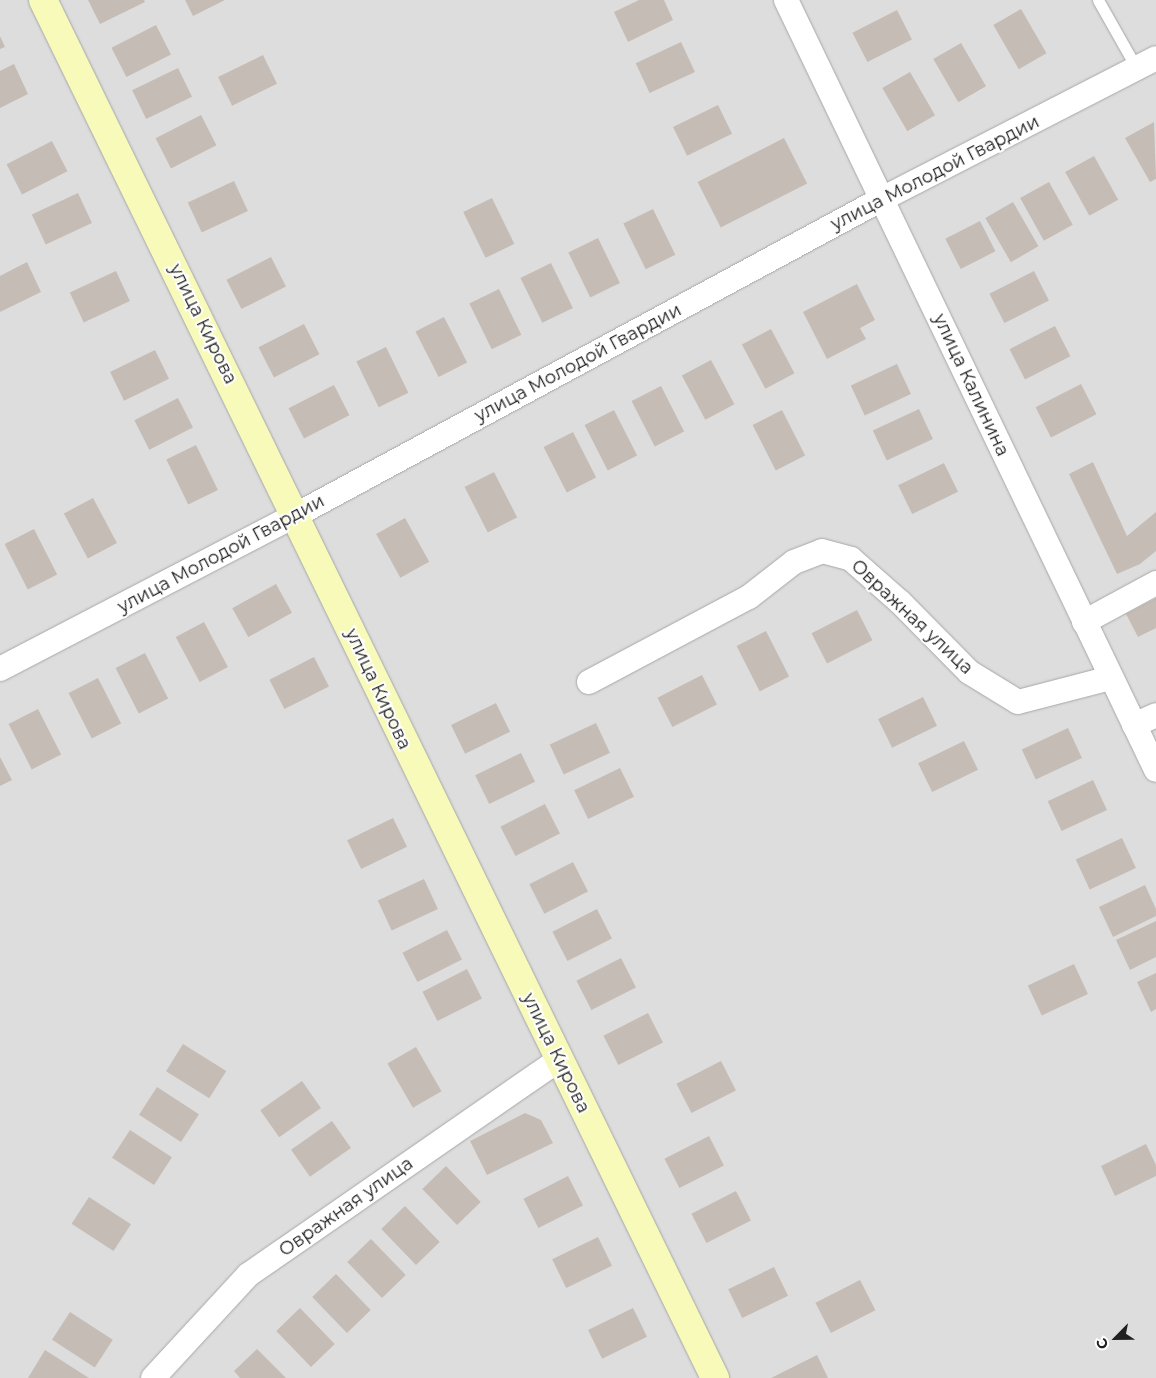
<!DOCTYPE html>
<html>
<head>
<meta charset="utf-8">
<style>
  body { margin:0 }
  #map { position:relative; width:1156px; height:1378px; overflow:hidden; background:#f0ede6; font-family:Montserrat,sans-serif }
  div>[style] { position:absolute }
  .residential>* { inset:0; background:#dedddd; transform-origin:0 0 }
  .building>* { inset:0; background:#c5bcb5; transform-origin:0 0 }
  .roads { filter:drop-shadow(0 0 1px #a7a7a7) drop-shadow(0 0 1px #a7a7a7) }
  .lane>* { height:11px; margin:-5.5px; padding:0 5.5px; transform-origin:5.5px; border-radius:5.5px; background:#fff }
  .street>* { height:24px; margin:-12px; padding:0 12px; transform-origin:12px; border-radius:12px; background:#fff }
  .secondary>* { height:28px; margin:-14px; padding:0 14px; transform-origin:14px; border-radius:14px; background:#f8faba }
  span { translate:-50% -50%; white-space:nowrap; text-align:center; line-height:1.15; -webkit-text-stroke:4px #fff; paint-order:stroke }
  .street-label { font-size:18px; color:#202020 }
  .north { position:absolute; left:1091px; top:1313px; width:50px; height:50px; -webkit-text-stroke:4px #fff; paint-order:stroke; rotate:247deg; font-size:14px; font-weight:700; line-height:20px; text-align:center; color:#202020 }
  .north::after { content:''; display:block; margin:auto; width:18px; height:22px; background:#202020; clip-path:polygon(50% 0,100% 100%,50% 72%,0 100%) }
</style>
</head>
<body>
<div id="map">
  <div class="residential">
    <i style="left:0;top:0;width:1156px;height:1378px"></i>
  </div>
  <div class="building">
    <i style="clip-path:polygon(88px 0,144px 0,145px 2px,100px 24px)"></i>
    <i style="clip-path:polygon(185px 0,225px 0,193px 16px)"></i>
    <i style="clip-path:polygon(639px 0,664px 0,673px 20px,628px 42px,614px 12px)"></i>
    <i style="left:1021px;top:9px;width:51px;height:32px;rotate:60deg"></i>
    <i style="left:897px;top:10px;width:33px;height:50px;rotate:63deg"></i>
    <i style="left:156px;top:25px;width:33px;height:50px;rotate:63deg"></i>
    <i style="clip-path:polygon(0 36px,5px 47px,0 49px)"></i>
    <i style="left:681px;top:42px;width:33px;height:50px;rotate:65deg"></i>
    <i style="left:961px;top:43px;width:50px;height:32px;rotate:60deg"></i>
    <i style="left:263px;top:55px;width:32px;height:50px;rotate:64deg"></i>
    <i style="clip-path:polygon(14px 64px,28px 94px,0 108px,0 71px)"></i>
    <i style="left:178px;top:68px;width:32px;height:51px;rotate:64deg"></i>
    <i style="left:910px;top:72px;width:50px;height:32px;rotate:60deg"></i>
    <i style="left:718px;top:105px;width:32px;height:50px;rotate:64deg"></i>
    <i style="left:201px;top:115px;width:34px;height:51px;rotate:63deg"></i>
    <i style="clip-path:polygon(1154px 122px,1156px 179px,1150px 182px,1125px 138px)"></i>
    <i style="left:784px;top:138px;width:51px;height:97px;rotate:63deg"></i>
    <i style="left:52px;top:141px;width:34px;height:51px;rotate:63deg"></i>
    <i style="left:1094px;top:156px;width:50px;height:33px;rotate:61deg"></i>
    <i style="left:234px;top:181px;width:33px;height:51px;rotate:65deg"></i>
    <i style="left:1049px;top:182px;width:49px;height:33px;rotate:61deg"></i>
    <i style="left:78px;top:193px;width:33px;height:51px;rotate:65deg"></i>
    <i style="left:492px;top:198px;width:51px;height:32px;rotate:64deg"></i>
    <i style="left:1013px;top:202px;width:51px;height:32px;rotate:60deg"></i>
    <i style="left:653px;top:209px;width:51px;height:33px;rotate:64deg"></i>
    <i style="left:980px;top:221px;width:34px;height:39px;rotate:63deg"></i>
    <i style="left:598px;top:238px;width:50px;height:33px;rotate:64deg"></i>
    <i style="left:271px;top:257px;width:33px;height:50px;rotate:63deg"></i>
    <i style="clip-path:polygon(27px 262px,41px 292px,0 312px,0 276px)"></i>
    <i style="left:551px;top:263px;width:50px;height:34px;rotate:64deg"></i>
    <i style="left:116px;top:271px;width:33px;height:51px;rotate:65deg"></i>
    <i style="left:1034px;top:271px;width:33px;height:50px;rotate:63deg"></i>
    <i style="clip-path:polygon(857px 284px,875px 320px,860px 328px,866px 339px,827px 359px,803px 312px)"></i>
    <i style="left:499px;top:289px;width:51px;height:33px;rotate:64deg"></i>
    <i style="left:444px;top:317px;width:51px;height:32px;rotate:63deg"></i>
    <i style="left:304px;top:324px;width:34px;height:51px;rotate:63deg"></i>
    <i style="left:1055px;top:326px;width:34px;height:51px;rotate:63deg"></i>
    <i style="left:771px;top:329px;width:50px;height:33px;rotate:62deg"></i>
    <i style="left:386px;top:347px;width:51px;height:33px;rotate:64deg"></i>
    <i style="left:155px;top:350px;width:32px;height:50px;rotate:64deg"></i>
    <i style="left:711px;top:360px;width:50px;height:33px;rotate:62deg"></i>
    <i style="left:897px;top:364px;width:33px;height:51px;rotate:65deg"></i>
    <i style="left:1081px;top:384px;width:34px;height:51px;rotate:63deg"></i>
    <i style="left:334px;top:385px;width:34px;height:51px;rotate:63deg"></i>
    <i style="left:661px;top:386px;width:51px;height:33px;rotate:63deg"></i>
    <i style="left:178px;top:398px;width:33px;height:49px;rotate:63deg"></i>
    <i style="left:919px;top:409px;width:33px;height:51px;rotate:65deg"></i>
    <i style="left:614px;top:410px;width:51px;height:33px;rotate:63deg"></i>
    <i style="left:782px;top:410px;width:51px;height:33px;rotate:63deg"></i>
    <i style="left:573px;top:432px;width:51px;height:33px;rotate:63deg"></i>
    <i style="left:196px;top:445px;width:50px;height:33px;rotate:64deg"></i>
    <i style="clip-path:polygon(1093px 462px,1127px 536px,1156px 512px,1156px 551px,1140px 564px,1117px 574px,1069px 474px)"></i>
    <i style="left:944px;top:463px;width:32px;height:51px;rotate:64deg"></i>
    <i style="left:494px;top:472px;width:51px;height:33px;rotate:63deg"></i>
    <i style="left:93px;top:498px;width:51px;height:33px;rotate:62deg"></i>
    <i style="left:405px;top:518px;width:50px;height:33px;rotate:61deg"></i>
    <i style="left:34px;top:529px;width:51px;height:33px;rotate:63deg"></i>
    <i style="left:276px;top:584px;width:33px;height:50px;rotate:61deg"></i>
    <i style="clip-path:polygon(1156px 598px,1156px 628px,1138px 637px,1126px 614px)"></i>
    <i style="left:857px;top:610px;width:34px;height:51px;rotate:63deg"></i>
    <i style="left:204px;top:622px;width:51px;height:32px;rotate:62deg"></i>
    <i style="left:766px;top:631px;width:51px;height:33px;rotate:63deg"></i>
    <i style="left:145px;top:653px;width:51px;height:33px;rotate:63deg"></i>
    <i style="left:314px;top:657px;width:33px;height:50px;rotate:63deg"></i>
    <i style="left:702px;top:675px;width:33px;height:50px;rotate:63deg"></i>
    <i style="left:98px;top:678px;width:51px;height:33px;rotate:63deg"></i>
    <i style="left:923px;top:697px;width:32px;height:50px;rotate:64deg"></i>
    <i style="left:496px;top:703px;width:32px;height:50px;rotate:64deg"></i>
    <i style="left:38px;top:709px;width:51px;height:33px;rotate:63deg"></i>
    <i style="left:596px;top:723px;width:33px;height:51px;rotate:65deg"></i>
    <i style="left:1068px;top:728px;width:33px;height:51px;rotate:65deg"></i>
    <i style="left:964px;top:741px;width:32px;height:51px;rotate:64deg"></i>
    <i style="left:521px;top:753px;width:32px;height:51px;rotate:64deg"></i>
    <i style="clip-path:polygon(0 757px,12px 780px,0 786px)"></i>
    <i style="left:620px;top:768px;width:32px;height:51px;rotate:64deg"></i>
    <i style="left:1093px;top:780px;width:33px;height:50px;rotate:65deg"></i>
    <i style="left:545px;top:804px;width:33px;height:50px;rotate:63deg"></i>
    <i style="left:393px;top:818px;width:32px;height:51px;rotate:64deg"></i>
    <i style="left:1122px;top:838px;width:33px;height:51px;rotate:65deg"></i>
    <i style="left:573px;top:862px;width:33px;height:49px;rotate:63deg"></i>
    <i style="left:424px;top:879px;width:33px;height:51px;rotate:65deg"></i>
    <i style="clip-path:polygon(1145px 885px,1156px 909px,1156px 916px,1113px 937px,1099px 907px)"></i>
    <i style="left:597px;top:909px;width:33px;height:50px;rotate:63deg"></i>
    <i style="clip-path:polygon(1156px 921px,1156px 957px,1130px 970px,1116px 940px)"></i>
    <i style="left:447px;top:930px;width:33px;height:50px;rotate:63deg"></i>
    <i style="left:621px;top:958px;width:33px;height:50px;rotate:63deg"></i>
    <i style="left:1074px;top:964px;width:33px;height:51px;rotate:65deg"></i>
    <i style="left:467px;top:969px;width:33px;height:50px;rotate:63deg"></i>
    <i style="clip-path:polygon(1156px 973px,1156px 1009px,1151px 1012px,1137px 982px)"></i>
    <i style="left:648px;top:1013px;width:33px;height:50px;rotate:63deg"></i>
    <i style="left:183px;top:1044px;width:51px;height:32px;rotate:32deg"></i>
    <i style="left:416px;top:1047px;width:51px;height:33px;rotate:60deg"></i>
    <i style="left:721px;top:1061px;width:33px;height:50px;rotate:63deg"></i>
    <i style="left:302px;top:1081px;width:33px;height:51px;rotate:55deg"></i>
    <i style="left:157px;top:1087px;width:50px;height:33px;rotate:33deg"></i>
    <i style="clip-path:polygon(525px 1113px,541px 1120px,553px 1143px,487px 1175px,470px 1141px)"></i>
    <i style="left:332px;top:1121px;width:33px;height:50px;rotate:55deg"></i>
    <i style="left:130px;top:1130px;width:50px;height:33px;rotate:33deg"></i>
    <i style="left:709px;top:1136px;width:33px;height:50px;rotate:63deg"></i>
    <i style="clip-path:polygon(1146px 1144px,1156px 1165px,1156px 1176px,1115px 1196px,1101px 1166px)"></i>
    <i style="left:446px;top:1166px;width:50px;height:33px;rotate:46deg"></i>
    <i style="left:568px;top:1176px;width:33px;height:50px;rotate:63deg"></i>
    <i style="left:736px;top:1191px;width:33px;height:50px;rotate:63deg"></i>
    <i style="left:89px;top:1197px;width:50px;height:32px;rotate:33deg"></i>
    <i style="left:405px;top:1206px;width:50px;height:33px;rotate:46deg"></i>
    <i style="left:598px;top:1237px;width:32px;height:51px;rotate:64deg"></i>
    <i style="left:371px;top:1239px;width:50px;height:33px;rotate:46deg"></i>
    <i style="left:774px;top:1267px;width:32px;height:51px;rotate:64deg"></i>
    <i style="left:336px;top:1274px;width:50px;height:33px;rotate:46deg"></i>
    <i style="left:860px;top:1280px;width:34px;height:50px;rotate:63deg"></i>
    <i style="left:300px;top:1308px;width:50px;height:33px;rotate:46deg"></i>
    <i style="left:633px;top:1308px;width:32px;height:50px;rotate:64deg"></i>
    <i style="left:70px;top:1312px;width:51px;height:33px;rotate:33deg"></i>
    <i style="clip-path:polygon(257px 1349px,286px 1378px,240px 1378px,234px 1371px)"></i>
    <i style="clip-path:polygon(45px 1350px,89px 1378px,28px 1378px)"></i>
    <i style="clip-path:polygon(817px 1355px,828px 1378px,771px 1378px)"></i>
  </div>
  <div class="roads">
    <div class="lane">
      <i style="left:1098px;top:0;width:79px;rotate:60.5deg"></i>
    </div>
    <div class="street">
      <i style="left:786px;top:0;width:854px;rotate:64.33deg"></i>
      <i style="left:1084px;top:622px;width:82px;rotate:-28.4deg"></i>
      <i style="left:0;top:669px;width:334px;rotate:-27.5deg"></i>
      <i style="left:296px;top:515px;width:666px;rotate:-28.34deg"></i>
      <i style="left:882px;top:199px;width:308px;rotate:-27.2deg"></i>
      <i style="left:589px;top:682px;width:181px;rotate:-28deg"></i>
      <i style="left:749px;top:597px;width:57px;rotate:-37.9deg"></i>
      <i style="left:794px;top:562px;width:30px;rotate:-21deg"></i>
      <i style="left:822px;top:551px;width:30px;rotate:15deg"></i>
      <i style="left:851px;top:559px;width:65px;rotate:41.3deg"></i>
      <i style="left:900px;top:602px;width:98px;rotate:45.4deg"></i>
      <i style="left:969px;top:672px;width:57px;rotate:31.5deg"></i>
      <i style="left:1018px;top:702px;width:96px;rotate:-14.5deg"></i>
      <i style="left:1134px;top:725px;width:24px;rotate:-24deg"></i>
      <i style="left:153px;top:1378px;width:140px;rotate:-47.3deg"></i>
      <i style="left:248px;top:1275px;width:378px;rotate:-34.7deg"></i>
    </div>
    <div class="secondary">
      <i style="left:43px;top:0;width:1533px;rotate:64deg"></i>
    </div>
  </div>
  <div class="street-label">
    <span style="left:935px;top:173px;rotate:-27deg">улица Молодой Гвардии</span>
    <span style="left:203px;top:324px;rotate:64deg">улица Кирова</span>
    <span style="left:578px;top:363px;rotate:-28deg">улица Молодой Гвардии</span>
    <span style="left:971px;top:385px;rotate:65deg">улица Калинина</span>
    <span style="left:221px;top:554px;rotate:-28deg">улица Молодой Гвардии</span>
    <span style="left:912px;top:617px;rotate:43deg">Овражная улица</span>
    <span style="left:378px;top:689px;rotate:65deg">улица Кирова</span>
    <span style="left:556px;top:1053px;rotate:64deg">улица Кирова</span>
    <span style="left:346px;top:1207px;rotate:-35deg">Овражная улица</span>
  </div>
  <div class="north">С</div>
</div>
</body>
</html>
